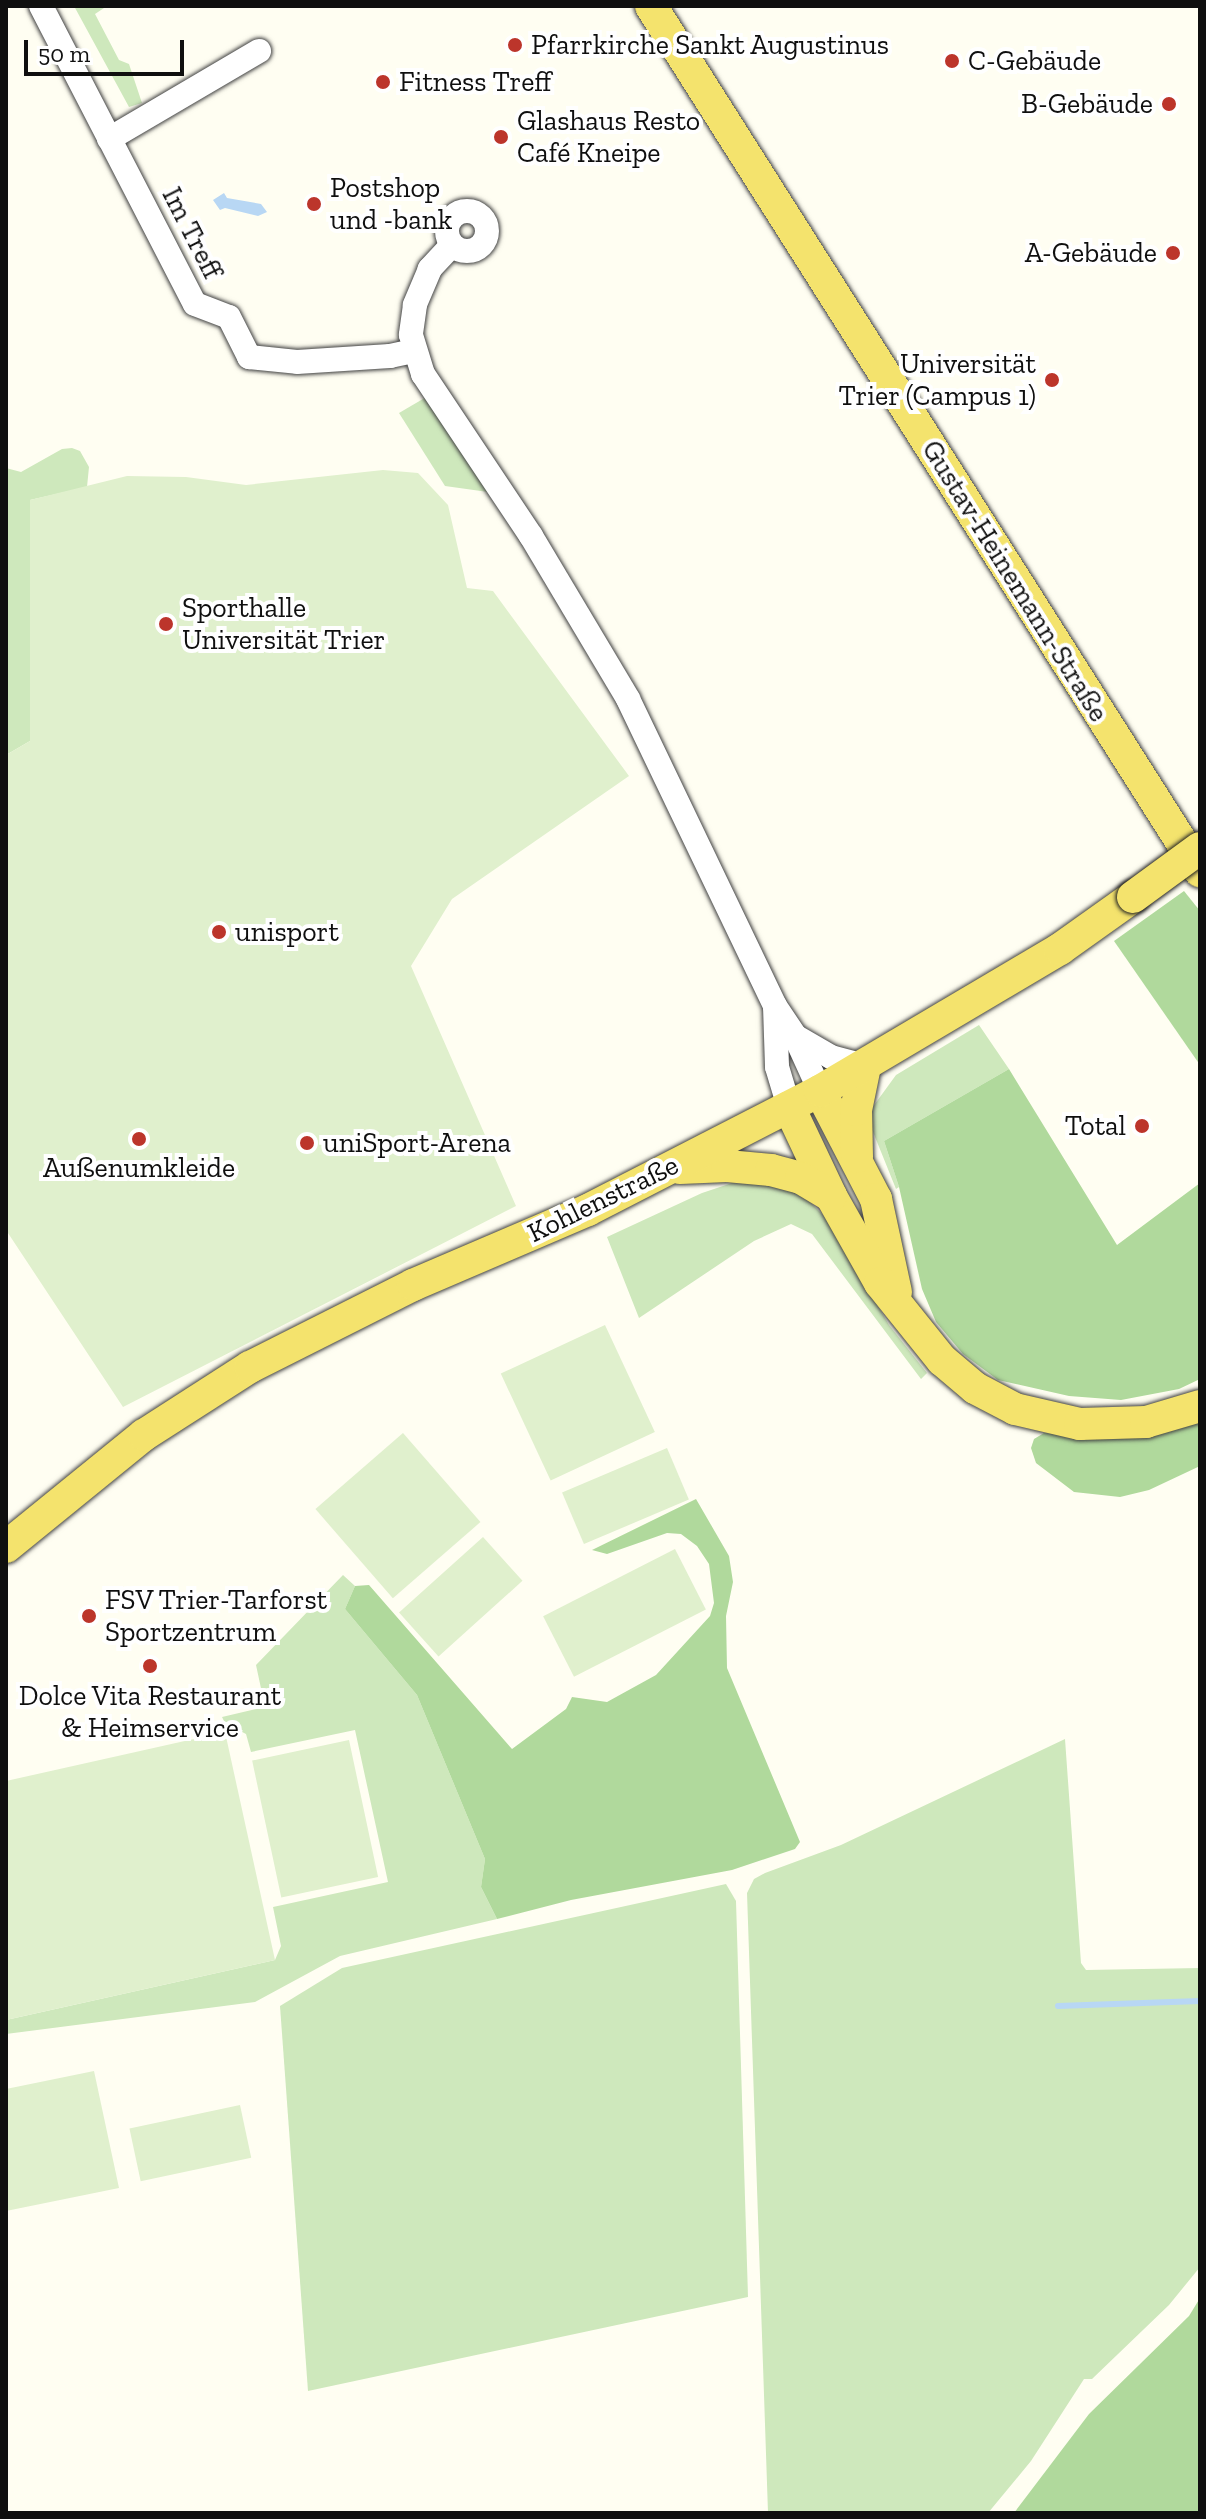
<!DOCTYPE html>
<html>
<head>
<meta charset="utf-8">
<style>
  body { margin:0 }
  #map { position:relative; width:1206px; height:2519px; overflow:hidden; background:#fffef2; font-family:"Zilla Slab",serif }
  div>[style] { position:absolute }
  .green>* { inset:0; background:#cee8bc }
  .forest>* { inset:0; background:#b0d99c }
  .pitch>* { inset:0; background:#e0f0cd; transform-origin:0 0 }
  .water>* { inset:0; background:#b8d7f4 }
  .stream>* { height:6px; margin:-3px; padding:0 3px; transform-origin:3px; border-radius:3px; background:#b8d7f4 }
  .roads { filter:drop-shadow(0 0 2px #424242) drop-shadow(0 0 2px #424242) }
  .minor>* { height:24px; margin:-12px; padding:0 12px; transform-origin:12px; border-radius:12px; background:#fff }
  .minor>.ring { margin:-12px; padding:0; box-sizing:content-box; background:none; border:24px solid #fff; border-radius:50% }
  .major>* { height:32px; margin:-16px; padding:0 16px; transform-origin:16px; border-radius:16px; background:#f4e36d }
  .bridges { filter:drop-shadow(0 0 2px #202020) drop-shadow(0 0 2px #202020) }
  .major-bridge>* { height:32px; margin:-16px; padding:0 16px; transform-origin:16px; border-radius:16px; background:#f4e36d }
  .dots>* { width:22px; height:22px; translate:-50% -50%; box-sizing:border-box; border:4px solid #fff; border-radius:50% }
  span { translate:-50% -50%; white-space:nowrap; text-align:center; line-height:1.15; -webkit-text-stroke:8px #fff; paint-order:stroke }
  .poi-label { font-size:28px; color:#0f0f0f }
  .left { translate:0 -50%; text-align:left }
  .right { translate:-100% -50%; text-align:right }
  .street-label { font-size:28px; color:#0f0f0f }
  .frame { position:absolute; inset:0; border:8px solid #0f0f0f; pointer-events:none }
  .scale { position:absolute; left:24px; top:40px; width:160px; height:36px; box-sizing:border-box; border:4px solid #0f0f0f; border-top:0; padding-left:10px; font-size:24px; line-height:28px; white-space:nowrap; color:#0f0f0f; -webkit-text-stroke:6px #fff; paint-order:stroke }
</style>
</head>
<body>
<div id="map">
  <div class="green">
    <i style="clip-path:polygon(74px 6px,107px 6px,95px 14px,119px 60px,129px 64px,142px 103px,129px 107px)"></i>
    <i style="clip-path:polygon(428px 396px,488px 492px,445px 486px,399px 413px)"></i>
    <i style="clip-path:polygon(72px 448px,80px 451px,89px 467px,87px 487px,30px 500px,30px 741px,6px 755px,6px 468px,21px 472px,62px 449px)"></i>
    <i style="clip-path:polygon(979px 1025px,1009px 1069px,884px 1141px,899px 1187px,896px 1189px,871px 1127px,872px 1108px,896px 1075px)"></i>
    <i style="clip-path:polygon(732px 1183px,781px 1185px,804px 1196px,827px 1219px,889px 1325px,927px 1373px,921px 1379px,812px 1234px,791px 1224px,754px 1241px,639px 1318px,607px 1237px,702px 1193px)"></i>
    <i style="clip-path:polygon(343px 1575px,355px 1586px,345px 1609px,417px 1695px,485px 1859px,481px 1887px,497px 1919px,340px 1956px,255px 2002px,6px 2034px,6px 2020px,275px 1960px,281px 1946px,273px 1907px,388px 1882px,355px 1730px,251px 1752px,246px 1734px,225px 1723px,222px 1717px,265px 1707px,256px 1665px)"></i>
    <i style="clip-path:polygon(1065px 1739px,1081px 1963px,1086px 1970px,1200px 1968px,1200px 2267px,1169px 2305px,1092px 2379px,1084px 2379px,1031px 2461px,988px 2513px,768px 2513px,747px 1893px,754px 1879px,765px 1873px,841px 1845px)"></i>
    <i style="clip-path:polygon(726px 1884px,736px 1901px,748px 2297px,308px 2391px,280px 2006px,342px 1968px)"></i>
  </div>
  <div class="forest">
    <i style="clip-path:polygon(1184px 891px,1200px 911px,1200px 1065px,1114px 941px)"></i>
    <i style="clip-path:polygon(1009px 1069px,1117px 1245px,1200px 1183px,1200px 1379px,1179px 1389px,1121px 1400px,1069px 1396px,998px 1380px,963px 1354px,936px 1322px,922px 1289px,899px 1187px,884px 1141px)"></i>
    <i style="clip-path:polygon(1200px 1421px,1200px 1466px,1149px 1490px,1120px 1497px,1074px 1492px,1036px 1463px,1031px 1448px,1034px 1439px,1044px 1433px,1134px 1436px)"></i>
    <i style="clip-path:polygon(696px 1499px,729px 1556px,733px 1582px,726px 1616px,727px 1668px,800px 1842px,795px 1849px,732px 1870px,571px 1900px,497px 1919px,481px 1887px,485px 1859px,417px 1695px,345px 1609px,355px 1586px,369px 1585px,512px 1749px,566px 1709px,572px 1697px,607px 1702px,656px 1675px,710px 1616px,714px 1603px,709px 1564px,697px 1546px,681px 1534px,667px 1533px,607px 1554px,592px 1550px)"></i>
    <i style="clip-path:polygon(1200px 2298px,1200px 2513px,1014px 2513px,1089px 2414px,1189px 2316px)"></i>
  </div>
  <div class="pitch">
    <i style="clip-path:polygon(383px 470px,418px 473px,448px 505px,467px 588px,493px 591px,629px 776px,452px 899px,411px 966px,516px 1206px,123px 1407px,6px 1230px,6px 755px,30px 741px,30px 500px,127px 476px,186px 477px,246px 485px)"></i>
    <i style="left:605px;top:1325px;width:118px;height:115px;rotate:65deg"></i>
    <i style="left:403px;top:1433px;width:118px;height:116px;rotate:49deg"></i>
    <i style="left:667px;top:1448px;width:56px;height:114px;rotate:67deg"></i>
    <i style="left:483px;top:1537px;width:59px;height:113px;rotate:48deg"></i>
    <i style="left:675px;top:1549px;width:68px;height:148px;rotate:63deg"></i>
    <i style="clip-path:polygon(225px 1732px,275px 1960px,6px 2020px,6px 1781px)"></i>
    <i style="left:349px;top:1740px;width:140px;height:99px;rotate:78deg"></i>
    <i style="clip-path:polygon(94px 2071px,119px 2188px,6px 2211px,6px 2089px)"></i>
    <i style="left:240px;top:2105px;width:54px;height:113px;rotate:78deg"></i>
  </div>
  <div class="water">
    <i style="clip-path:polygon(224px 193px,227px 198px,261px 204px,267px 212px,258px 216px,225px 208px,220px 210px,213px 200px)"></i>
  </div>
  <div class="stream">
    <i style="left:1058px;top:2006px;width:142px;rotate:-2deg"></i>
  </div>
  <div class="roads">
    <div class="minor">
      <i style="left:41px;top:6px;width:335px;rotate:62.7deg"></i>
      <i style="left:195px;top:304px;width:36px;rotate:21deg"></i>
      <i style="left:229px;top:317px;width:45px;rotate:63.4deg"></i>
      <i style="left:249px;top:357px;width:48px;rotate:5.9deg"></i>
      <i style="left:297px;top:362px;width:93px;rotate:-3.7deg"></i>
      <i style="left:390px;top:356px;width:25px;rotate:-12deg"></i>
      <i style="left:109px;top:139px;width:174px;rotate:-30.4deg"></i>
      <i class="ring" style="left:447px;top:211px;width:16px;height:16px"></i>
      <i style="left:452px;top:245px;width:33px;rotate:133deg"></i>
      <i style="left:430px;top:269px;width:39px;rotate:113deg"></i>
      <i style="left:415px;top:305px;width:30px;rotate:98deg"></i>
      <i style="left:411px;top:335px;width:41px;rotate:72.9deg"></i>
      <i style="left:423px;top:374px;width:195px;rotate:56.3deg"></i>
      <i style="left:531px;top:536px;width:190px;rotate:59.2deg"></i>
      <i style="left:628px;top:699px;width:340px;rotate:64.4deg"></i>
      <i style="left:775px;top:1006px;width:36px;rotate:56deg"></i>
      <i style="left:795px;top:1036px;width:60px;rotate:65.6deg"></i>
      <i style="left:775px;top:1006px;width:61px;rotate:88.1deg"></i>
      <i style="left:777px;top:1067px;width:42px;rotate:73.3deg"></i>
      <i style="left:795px;top:1036px;width:42px;rotate:30.3deg"></i>
      <i style="left:831px;top:1057px;width:35px;rotate:15deg"></i>
    </div>
    <div class="major">
      <i style="left:651px;top:6px;width:1025px;rotate:57.6deg"></i>
      <i style="left:820px;top:1091px;width:122px;rotate:62.6deg"></i>
      <i style="left:876px;top:1199px;width:95px;rotate:77.9deg"></i>
      <i style="left:789px;top:1107px;width:98px;rotate:64.7deg"></i>
      <i style="left:831px;top:1196px;width:100px;rotate:60.6deg"></i>
      <i style="left:880px;top:1283px;width:99px;rotate:51.2deg"></i>
      <i style="left:942px;top:1360px;width:43px;rotate:40.3deg"></i>
      <i style="left:975px;top:1388px;width:45px;rotate:27.7deg"></i>
      <i style="left:1015px;top:1409px;width:67px;rotate:13deg"></i>
      <i style="left:1080px;top:1424px;width:66px;rotate:-1.7deg"></i>
      <i style="left:1146px;top:1422px;width:56px;rotate:-16.5deg"></i>
      <i style="left:857px;top:1157px;width:47px;rotate:-91.2deg"></i>
      <i style="left:856px;top:1110px;width:45px;rotate:-78.4deg"></i>
      <i style="left:680px;top:1168px;width:47px;rotate:-2.4deg"></i>
      <i style="left:727px;top:1166px;width:44px;rotate:5.2deg"></i>
      <i style="left:771px;top:1170px;width:31px;rotate:15deg"></i>
      <i style="left:801px;top:1178px;width:35px;rotate:31deg"></i>
      <i style="left:6px;top:1547px;width:178px;rotate:-39.1deg"></i>
      <i style="left:144px;top:1435px;width:126px;rotate:-32.7deg"></i>
      <i style="left:250px;top:1367px;width:182px;rotate:-26.7deg"></i>
      <i style="left:413px;top:1285px;width:190px;rotate:-23.2deg"></i>
      <i style="left:588px;top:1210px;width:261px;rotate:-27.2deg"></i>
      <i style="left:820px;top:1091px;width:279px;rotate:-30.6deg"></i>
      <i style="left:1060px;top:949px;width:90px;rotate:-35.5deg"></i>
    </div>
  </div>
  <div class="bridges">
    <div class="major-bridge">
      <i style="left:1133px;top:897px;width:83px;rotate:-36.2deg"></i>
    </div>
  </div>
  <div class="dots">
    <i style="left:515px;top:45px;background:#bc352b"></i>
    <i style="left:952px;top:61px;background:#bc352b"></i>
    <i style="left:383px;top:82px;background:#bc352b"></i>
    <i style="left:1169px;top:104px;background:#bc352b"></i>
    <i style="left:501px;top:137px;background:#bc352b"></i>
    <i style="left:314px;top:204px;background:#bc352b"></i>
    <i style="left:1173px;top:253px;background:#bc352b"></i>
    <i style="left:1052px;top:380px;background:#bc352b"></i>
    <i style="left:166px;top:624px;background:#bc352b"></i>
    <i style="left:219px;top:932px;background:#bc352b"></i>
    <i style="left:1142px;top:1126px;background:#bc352b"></i>
    <i style="left:139px;top:1139px;background:#bc352b"></i>
    <i style="left:307px;top:1143px;background:#bc352b"></i>
    <i style="left:89px;top:1616px;background:#bc352b"></i>
    <i style="left:150px;top:1666px;background:#bc352b"></i>
  </div>
  <div class="poi-label">
    <span class="left" style="left:531px;top:45px">Pfarrkirche Sankt Augustinus</span>
    <span class="left" style="left:968px;top:61px">C-Gebäude</span>
    <span class="left" style="left:399px;top:82px">Fitness Treff</span>
    <span class="right" style="left:1153px;top:104px">B-Gebäude</span>
    <span class="left" style="left:517px;top:137px">Glashaus Resto<br>Café Kneipe</span>
    <span class="left" style="left:330px;top:204px">Postshop<br>und -bank</span>
    <span class="right" style="left:1157px;top:253px">A-Gebäude</span>
    <span class="right" style="left:1036px;top:380px">Universität<br>Trier (Campus 1)</span>
    <span class="left" style="left:182px;top:624px">Sporthalle<br>Universität Trier</span>
    <span class="left" style="left:235px;top:932px">unisport</span>
    <span class="right" style="left:1126px;top:1126px">Total</span>
    <span class="left" style="left:323px;top:1143px">uniSport-Arena</span>
    <span style="left:139px;top:1168px">Außenumkleide</span>
    <span class="left" style="left:105px;top:1616px">FSV Trier-Tarforst<br>Sportzentrum</span>
    <span style="left:150px;top:1712px">Dolce Vita Restaurant<br>&amp; Heimservice</span>
  </div>
  <div class="street-label">
    <span style="left:192px;top:233px;rotate:63deg">Im Treff</span>
    <span style="left:1015px;top:581px;rotate:58deg">Gustav-Heinemann-Straße</span>
    <span style="left:603px;top:1199px;rotate:-26deg">Kohlenstraße</span>
  </div>
  <div class="frame"></div>
  <div class="scale">50 m</div>
</div>
</body>
</html>
